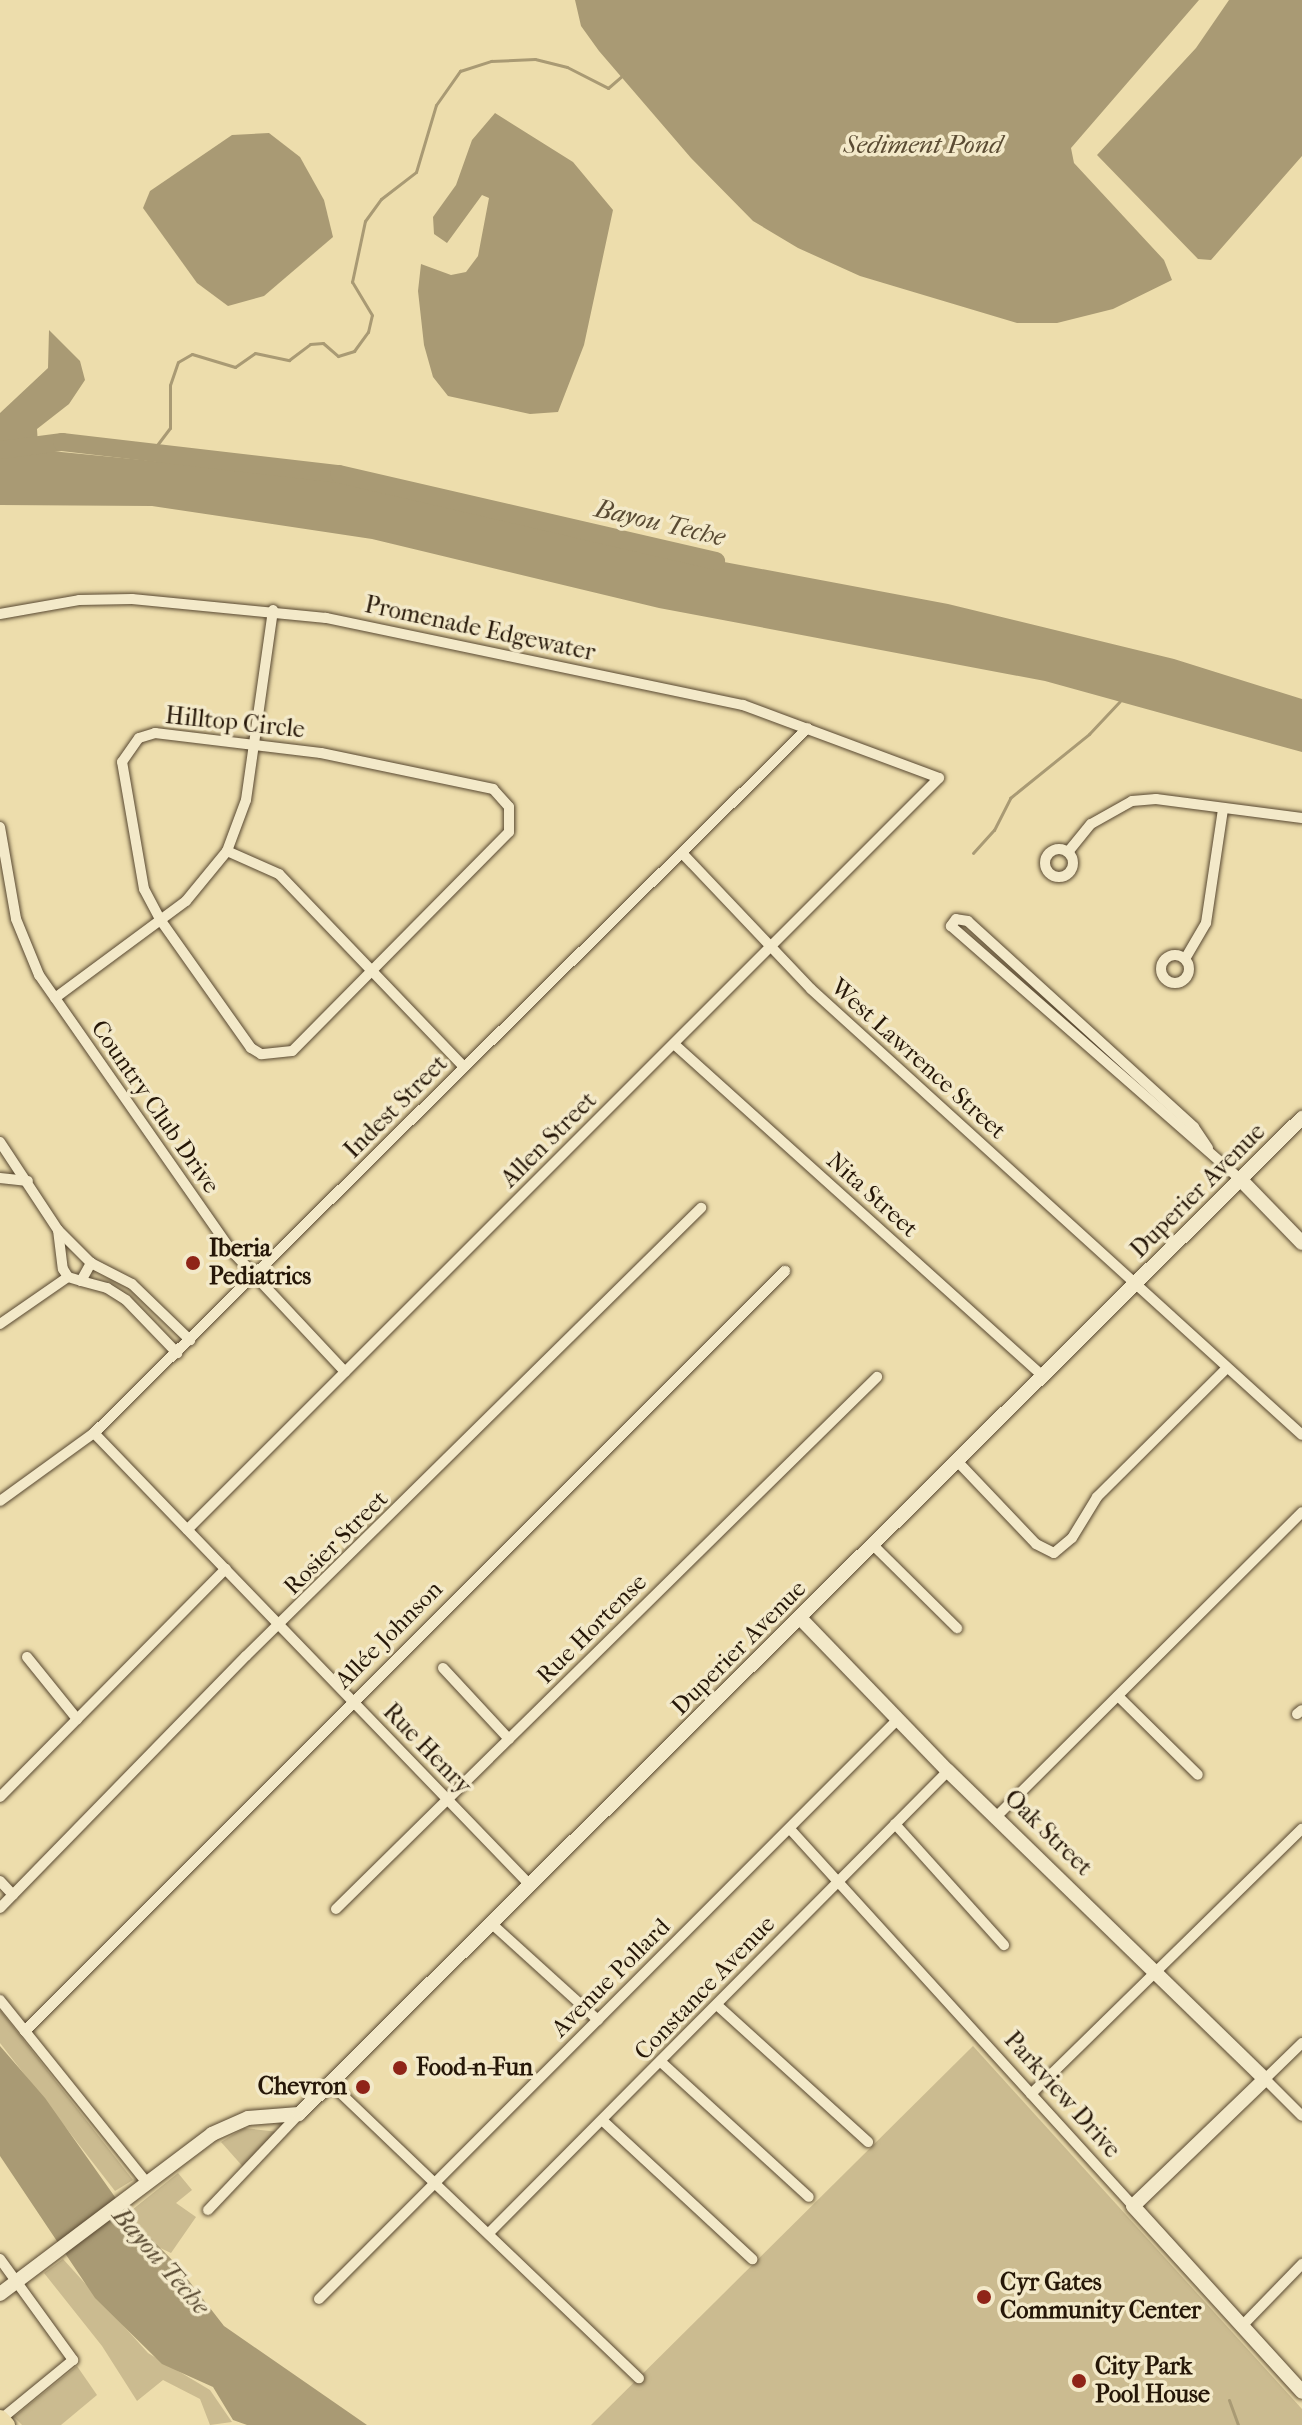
<!DOCTYPE html>
<html>
<head>
<meta charset="utf-8">
<style>
  body { margin:0 }
  #map { position:relative; width:1302px; height:2425px; overflow:hidden; background:#edddac; font-family:"IM FELL French Canon",serif }
  div>[style] { position:absolute }
  .green>* { inset:0; background:#cbbb90 }
  .water>* { inset:0; background:#a99a74 }
  .stream>* { height:3px; margin:-1.5px; padding:0 1.5px; transform-origin:1.5px; border-radius:1.5px; background:#a99a74 }
  .river>* { height:18px; margin:-9px; padding:0 9px; transform-origin:9px; border-radius:9px; background:#a99a74 }
  .roads { filter:drop-shadow(0 0 2px #584831) drop-shadow(0 0 2px #584831) }
  .minor>* { height:10px; margin:-5px; padding:0 5px; transform-origin:5px; border-radius:5px; background:#f3e9c9 }
  .minor>.ring { margin:-5px; padding:0; box-sizing:content-box; background:none; border:10px solid #f3e9c9; border-radius:50% }
  .tertiary>* { height:14px; margin:-7px; padding:0 7px; transform-origin:7px; border-radius:7px; background:#f3e9c9 }
  .secondary>* { height:14px; margin:-7px; padding:0 7px; transform-origin:7px; border-radius:7px; background:#f3e9c9 }
  .primary>* { height:16px; margin:-8px; padding:0 8px; transform-origin:8px; border-radius:8px; background:#edddac }
  .dots>* { width:22px; height:22px; translate:-50% -50%; box-sizing:border-box; border:4px solid #f3e9c9; border-radius:50% }
  span { translate:-50% -50%; white-space:nowrap; text-align:center; line-height:1.15; -webkit-text-stroke:7px #f3e9c9; paint-order:stroke }
  .street-label { font-size:24px; color:#261708 }
  .poi-label { font-size:24px; color:#261708; font-weight:700 }
  .left { translate:0 -50%; text-align:left }
  .right { translate:-100% -50%; text-align:right }
  .water-label { font-size:26px; color:#5a4b33; font-style:italic }
</style>
</head>
<body>
<div id="map">
  <div class="green">
    <i style="clip-path:polygon(0 2010px,133px 2180px,115px 2191px,0 2043px)"></i>
    <i style="clip-path:polygon(973px 2046px,1302px 2409px,1302px 2425px,591px 2425px)"></i>
    <i style="clip-path:polygon(244px 2128px,279px 2132px,245px 2169px,221px 2142px)"></i>
    <i style="clip-path:polygon(178px 2173px,192px 2190px,176px 2203px,196px 2217px,171px 2253px,156px 2246px,127px 2214px)"></i>
    <i style="clip-path:polygon(63px 2259px,148px 2353px,210px 2390px,232px 2422px,210px 2425px,200px 2399px,163px 2380px,137px 2401px,102px 2346px,44px 2273px)"></i>
    <i style="clip-path:polygon(77px 2366px,97px 2395px,61px 2425px,22px 2425px,14px 2417px)"></i>
  </div>
  <div class="water">
    <i style="clip-path:polygon(575px 0,1199px 0,1071px 148px,1074px 163px,1164px 260px,1172px 280px,1113px 309px,1057px 323px,1017px 323px,860px 276px,798px 248px,753px 221px,691px 158px,599px 51px,581px 26px)"></i>
    <i style="clip-path:polygon(1229px 0,1302px 0,1302px 156px,1211px 260px,1198px 259px,1097px 155px,1196px 48px)"></i>
    <i style="clip-path:polygon(495px 113px,573px 162px,613px 210px,584px 345px,558px 412px,530px 414px,448px 396px,433px 377px,424px 345px,418px 291px,421px 264px,451px 275px,466px 272px,478px 256px,489px 198px,482px 195px,447px 243px,434px 234px,433px 217px,456px 185px,472px 140px)"></i>
    <i style="clip-path:polygon(269px 133px,300px 157px,324px 200px,333px 237px,264px 296px,228px 306px,197px 283px,143px 208px,150px 191px,232px 135px)"></i>
    <i style="clip-path:polygon(49px 330px,80px 361px,85px 380px,69px 404px,37px 429px,38px 445px,51px 451px,329px 478px,554px 530px,948px 604px,1174px 659px,1302px 699px,1302px 752px,1045px 681px,659px 608px,372px 539px,152px 506px,0 505px,0 413px,48px 368px)"></i>
    <i style="clip-path:polygon(0 2046px,45px 2098px,127px 2214px,175px 2263px,224px 2326px,367px 2425px,247px 2425px,233px 2420px,213px 2387px,162px 2364px,95px 2298px,0 2156px)"></i>
  </div>
  <div class="stream">
    <i style="left:148px;top:457px;width:36px;rotate:-53deg"></i>
    <i style="left:170px;top:428px;width:43px;rotate:-90deg"></i>
    <i style="left:170px;top:385px;width:24px;rotate:-71deg"></i>
    <i style="left:178px;top:362px;width:16px;rotate:-30deg"></i>
    <i style="left:192px;top:354px;width:45px;rotate:16.8deg"></i>
    <i style="left:235px;top:367px;width:24px;rotate:-35deg"></i>
    <i style="left:255px;top:353px;width:35px;rotate:12deg"></i>
    <i style="left:289px;top:360px;width:26px;rotate:-37deg"></i>
    <i style="left:310px;top:344px;width:13px;rotate:-4deg"></i>
    <i style="left:323px;top:343px;width:20px;rotate:41deg"></i>
    <i style="left:338px;top:356px;width:17px;rotate:-17deg"></i>
    <i style="left:354px;top:351px;width:24px;rotate:-54deg"></i>
    <i style="left:368px;top:332px;width:17px;rotate:-77deg"></i>
    <i style="left:372px;top:315px;width:39px;rotate:-121deg"></i>
    <i style="left:352px;top:282px;width:62px;rotate:-78deg"></i>
    <i style="left:365px;top:221px;width:27px;rotate:-54deg"></i>
    <i style="left:381px;top:199px;width:44px;rotate:-37.6deg"></i>
    <i style="left:416px;top:172px;width:70px;rotate:-73.4deg"></i>
    <i style="left:436px;top:105px;width:42px;rotate:-54.8deg"></i>
    <i style="left:460px;top:71px;width:33px;rotate:-18deg"></i>
    <i style="left:491px;top:61px;width:44px;rotate:-2.6deg"></i>
    <i style="left:535px;top:59px;width:33px;rotate:14deg"></i>
    <i style="left:567px;top:67px;width:46px;rotate:27.1deg"></i>
    <i style="left:608px;top:88px;width:20px;rotate:-41deg"></i>
    <i style="left:973px;top:853px;width:31px;rotate:-48deg"></i>
    <i style="left:994px;top:830px;width:36px;rotate:-63deg"></i>
    <i style="left:1010px;top:798px;width:102px;rotate:-39deg"></i>
    <i style="left:1089px;top:734px;width:45px;rotate:-46.8deg"></i>
    <i style="left:1229px;top:2400px;width:27px;rotate:70deg"></i>
  </div>
  <div class="river">
    <i style="left:0;top:450px;width:63px;rotate:-7.4deg"></i>
    <i style="left:62px;top:442px;width:279px;rotate:6.6deg"></i>
    <i style="left:339px;top:474px;width:387px;rotate:13deg"></i>
  </div>
  <div class="roads">
    <div class="minor">
      <i style="left:0;top:614px;width:80px;rotate:-10deg"></i>
      <i style="left:79px;top:600px;width:53px;rotate:-1.1deg"></i>
      <i style="left:132px;top:599px;width:195px;rotate:5.6deg"></i>
      <i style="left:326px;top:618px;width:426px;rotate:11.8deg"></i>
      <i style="left:743px;top:705px;width:209px;rotate:20.4deg"></i>
      <i style="left:939px;top:778px;width:1063px;rotate:135deg"></i>
      <i style="left:155px;top:733px;width:167px;rotate:6.9deg"></i>
      <i style="left:321px;top:753px;width:176px;rotate:11.8deg"></i>
      <i style="left:493px;top:789px;width:24px;rotate:48deg"></i>
      <i style="left:509px;top:807px;width:25px;rotate:90deg"></i>
      <i style="left:509px;top:832px;width:308px;rotate:134.7deg"></i>
      <i style="left:292px;top:1051px;width:31px;rotate:174deg"></i>
      <i style="left:261px;top:1054px;width:12px;rotate:-149deg"></i>
      <i style="left:251px;top:1048px;width:156px;rotate:-125.3deg"></i>
      <i style="left:161px;top:921px;width:36px;rotate:-118deg"></i>
      <i style="left:144px;top:889px;width:129px;rotate:-99.8deg"></i>
      <i style="left:122px;top:762px;width:29px;rotate:-55deg"></i>
      <i style="left:139px;top:738px;width:17px;rotate:-17deg"></i>
      <i style="left:0;top:827px;width:93px;rotate:80.1deg"></i>
      <i style="left:16px;top:919px;width:61px;rotate:67.7deg"></i>
      <i style="left:39px;top:975px;width:335px;rotate:55.1deg"></i>
      <i style="left:231px;top:1250px;width:167px;rotate:46.9deg"></i>
      <i class="ring" style="left:1045px;top:849px;width:18px;height:18px"></i>
      <i style="left:227px;top:851px;width:57px;rotate:23.9deg"></i>
      <i style="left:279px;top:874px;width:267px;rotate:46.2deg"></i>
      <i style="left:1068px;top:852px;width:36px;rotate:-51deg"></i>
      <i style="left:1091px;top:824px;width:47px;rotate:-29.3deg"></i>
      <i style="left:1132px;top:801px;width:24px;rotate:-5deg"></i>
      <i style="left:1156px;top:799px;width:147px;rotate:7.4deg"></i>
      <i style="left:682px;top:853px;width:187px;rotate:46.5deg"></i>
      <i style="left:811px;top:989px;width:663px;rotate:42.25deg"></i>
      <i class="ring" style="left:1161px;top:955px;width:18px;height:18px"></i>
      <i style="left:1185px;top:959px;width:42px;rotate:-59.7deg"></i>
      <i style="left:1206px;top:923px;width:115px;rotate:-81.5deg"></i>
      <i style="left:55px;top:998px;width:163px;rotate:-36.5deg"></i>
      <i style="left:186px;top:901px;width:65px;rotate:-50.6deg"></i>
      <i style="left:227px;top:851px;width:54px;rotate:-69.6deg"></i>
      <i style="left:246px;top:800px;width:192px;rotate:-81.9deg"></i>
      <i style="left:674px;top:1044px;width:496px;rotate:42deg"></i>
      <i style="left:0;top:1142px;width:105px;rotate:56.6deg"></i>
      <i style="left:58px;top:1230px;width:39px;rotate:83deg"></i>
      <i style="left:63px;top:1269px;width:9px;rotate:58deg"></i>
      <i style="left:68px;top:1277px;width:14px;rotate:17deg"></i>
      <i style="left:81px;top:1281px;width:21px;rotate:-61deg"></i>
      <i style="left:1208px;top:1148px;width:25px;rotate:-124deg"></i>
      <i style="left:1194px;top:1127px;width:306px;rotate:-137.7deg"></i>
      <i style="left:968px;top:921px;width:12px;rotate:-171deg"></i>
      <i style="left:956px;top:919px;width:9px;rotate:126deg"></i>
      <i style="left:951px;top:926px;width:384px;rotate:41.2deg"></i>
      <i style="left:0;top:1178px;width:28px;rotate:6deg"></i>
      <i style="left:58px;top:1230px;width:47px;rotate:45deg"></i>
      <i style="left:91px;top:1263px;width:46px;rotate:27.1deg"></i>
      <i style="left:132px;top:1284px;width:81px;rotate:44deg"></i>
      <i style="left:81px;top:1281px;width:27px;rotate:15deg"></i>
      <i style="left:107px;top:1288px;width:22px;rotate:32deg"></i>
      <i style="left:126px;top:1300px;width:74px;rotate:46.1deg"></i>
      <i style="left:0;top:1324px;width:83px;rotate:-34.7deg"></i>
      <i style="left:94px;top:1433px;width:629px;rotate:46.03deg"></i>
      <i style="left:958px;top:1462px;width:113px;rotate:46.4deg"></i>
      <i style="left:1036px;top:1544px;width:20px;rotate:27deg"></i>
      <i style="left:1054px;top:1553px;width:23px;rotate:-40deg"></i>
      <i style="left:1072px;top:1538px;width:48px;rotate:-58.6deg"></i>
      <i style="left:1097px;top:1497px;width:183px;rotate:-44.8deg"></i>
      <i style="left:0;top:1501px;width:116px;rotate:-35.9deg"></i>
      <i style="left:94px;top:1433px;width:1003px;rotate:-44.64deg"></i>
      <i style="left:874px;top:1546px;width:117px;rotate:44.7deg"></i>
      <i style="left:27px;top:1657px;width:80px;rotate:51.1deg"></i>
      <i style="left:443px;top:1668px;width:97px;rotate:47.1deg"></i>
      <i style="left:1118px;top:1696px;width:112px;rotate:44.6deg"></i>
      <i style="left:1297px;top:1714px;width:6px;rotate:-39deg"></i>
      <i style="left:0;top:1797px;width:321px;rotate:-45.3deg"></i>
      <i style="left:998px;top:1815px;width:429px;rotate:-44.9deg"></i>
      <i style="left:895px;top:1824px;width:163px;rotate:48deg"></i>
      <i style="left:790px;top:1829px;width:510px;rotate:47.7deg"></i>
      <i style="left:0;top:1881px;width:19px;rotate:47deg"></i>
      <i style="left:0;top:1908px;width:352px;rotate:-45.7deg"></i>
      <i style="left:246px;top:1656px;width:639px;rotate:-44.56deg"></i>
      <i style="left:336px;top:1909px;width:759px;rotate:-44.52deg"></i>
      <i style="left:492px;top:1924px;width:143px;rotate:42.2deg"></i>
      <i style="left:0;top:2000px;width:235px;rotate:51.2deg"></i>
      <i style="left:717px;top:2005px;width:204px;rotate:42.2deg"></i>
      <i style="left:25px;top:2031px;width:1075px;rotate:-45deg"></i>
      <i style="left:1302px;top:2043px;width:52px;rotate:135.8deg"></i>
      <i style="left:1265px;top:2079px;width:52px;rotate:45deg"></i>
      <i style="left:661px;top:2062px;width:200px;rotate:42.4deg"></i>
      <i style="left:331px;top:2084px;width:426px;rotate:43.7deg"></i>
      <i style="left:1031px;top:2094px;width:379px;rotate:-44.4deg"></i>
      <i style="left:602px;top:2120px;width:205px;rotate:42.8deg"></i>
      <i style="left:208px;top:2210px;width:132px;rotate:-46.5deg"></i>
      <i style="left:490px;top:2232px;width:650px;rotate:-45.19deg"></i>
      <i style="left:0;top:2259px;width:125px;rotate:54.1deg"></i>
      <i style="left:73px;top:2360px;width:94px;rotate:140.6deg"></i>
      <i style="left:319px;top:2299px;width:820px;rotate:-45.05deg"></i>
      <i style="left:1241px;top:2327px;width:88px;rotate:-45.9deg"></i>
    </div>
    <div class="tertiary">
      <i style="left:1240px;top:1179px;width:89px;rotate:45.9deg"></i>
    </div>
    <div class="secondary">
      <i style="left:800px;top:1618px;width:213px;rotate:46deg"></i>
      <i style="left:948px;top:1771px;width:442px;rotate:44.2deg"></i>
      <i style="left:1265px;top:2079px;width:183px;rotate:136.1deg"></i>
      <i style="left:1133px;top:2206px;width:251px;rotate:47.7deg"></i>
      <i style="left:0;top:2294px;width:266px;rotate:-37deg"></i>
      <i style="left:212px;top:2134px;width:39px;rotate:-24deg"></i>
      <i style="left:248px;top:2118px;width:51px;rotate:-4.5deg"></i>
      <i style="left:299px;top:2114px;width:1414px;rotate:-44.8deg"></i>
    </div>
    <div class="primary">
      <i style="left:0;top:2418px;width:10px;rotate:45deg"></i>
    </div>
  </div>
  <div class="dots">
    <i style="left:193px;top:1263px;background:#8f2418"></i>
    <i style="left:400px;top:2068px;background:#8f2418"></i>
    <i style="left:363px;top:2087px;background:#8f2418"></i>
    <i style="left:984px;top:2297px;background:#8f2418"></i>
    <i style="left:1079px;top:2381px;background:#8f2418"></i>
  </div>
  <div class="street-label">
    <span style="left:480px;top:629px;rotate:12deg">Promenade Edgewater</span>
    <span style="left:235px;top:723px;rotate:6deg">Hilltop Circle</span>
    <span style="left:918px;top:1059px;rotate:42deg">West Lawrence Street</span>
    <span style="left:155px;top:1107px;rotate:55deg">Country Club Drive</span>
    <span style="left:396px;top:1107px;rotate:-45deg">Indest Street</span>
    <span style="left:549px;top:1140px;rotate:-45deg">Allen Street</span>
    <span style="left:1198px;top:1191px;rotate:-45deg">Duperier Avenue</span>
    <span style="left:872px;top:1195px;rotate:42deg">Nita Street</span>
    <span style="left:336px;top:1543px;rotate:-45deg">Rosier Street</span>
    <span style="left:592px;top:1629px;rotate:-45deg">Rue Hortense</span>
    <span style="left:389px;top:1635px;rotate:-45deg">Allée Johnson</span>
    <span style="left:739px;top:1648px;rotate:-45deg">Duperier Avenue</span>
    <span style="left:427px;top:1749px;rotate:46deg">Rue Henry</span>
    <span style="left:1048px;top:1833px;rotate:44deg">Oak Street</span>
    <span style="left:611px;top:1978px;rotate:-45deg">Avenue Pollard</span>
    <span style="left:705px;top:1988px;rotate:-46deg">Constance Avenue</span>
    <span style="left:1062px;top:2095px;rotate:48deg">Parkview Drive</span>
  </div>
  <div class="poi-label">
    <span class="left" style="left:209px;top:1263px">Iberia<br>Pediatrics</span>
    <span class="left" style="left:416px;top:2068px">Food-n-Fun</span>
    <span class="right" style="left:347px;top:2087px">Chevron</span>
    <span class="left" style="left:1000px;top:2297px">Cyr Gates<br>Community Center</span>
    <span class="left" style="left:1095px;top:2381px">City Park<br>Pool House</span>
  </div>
  <div class="water-label">
    <span style="left:923px;top:145px">Sediment Pond</span>
    <span style="left:660px;top:523px;rotate:13deg">Bayou Teche</span>
    <span style="left:161px;top:2261px;rotate:49deg">Bayou Teche</span>
  </div>
</div>
</body>
</html>
